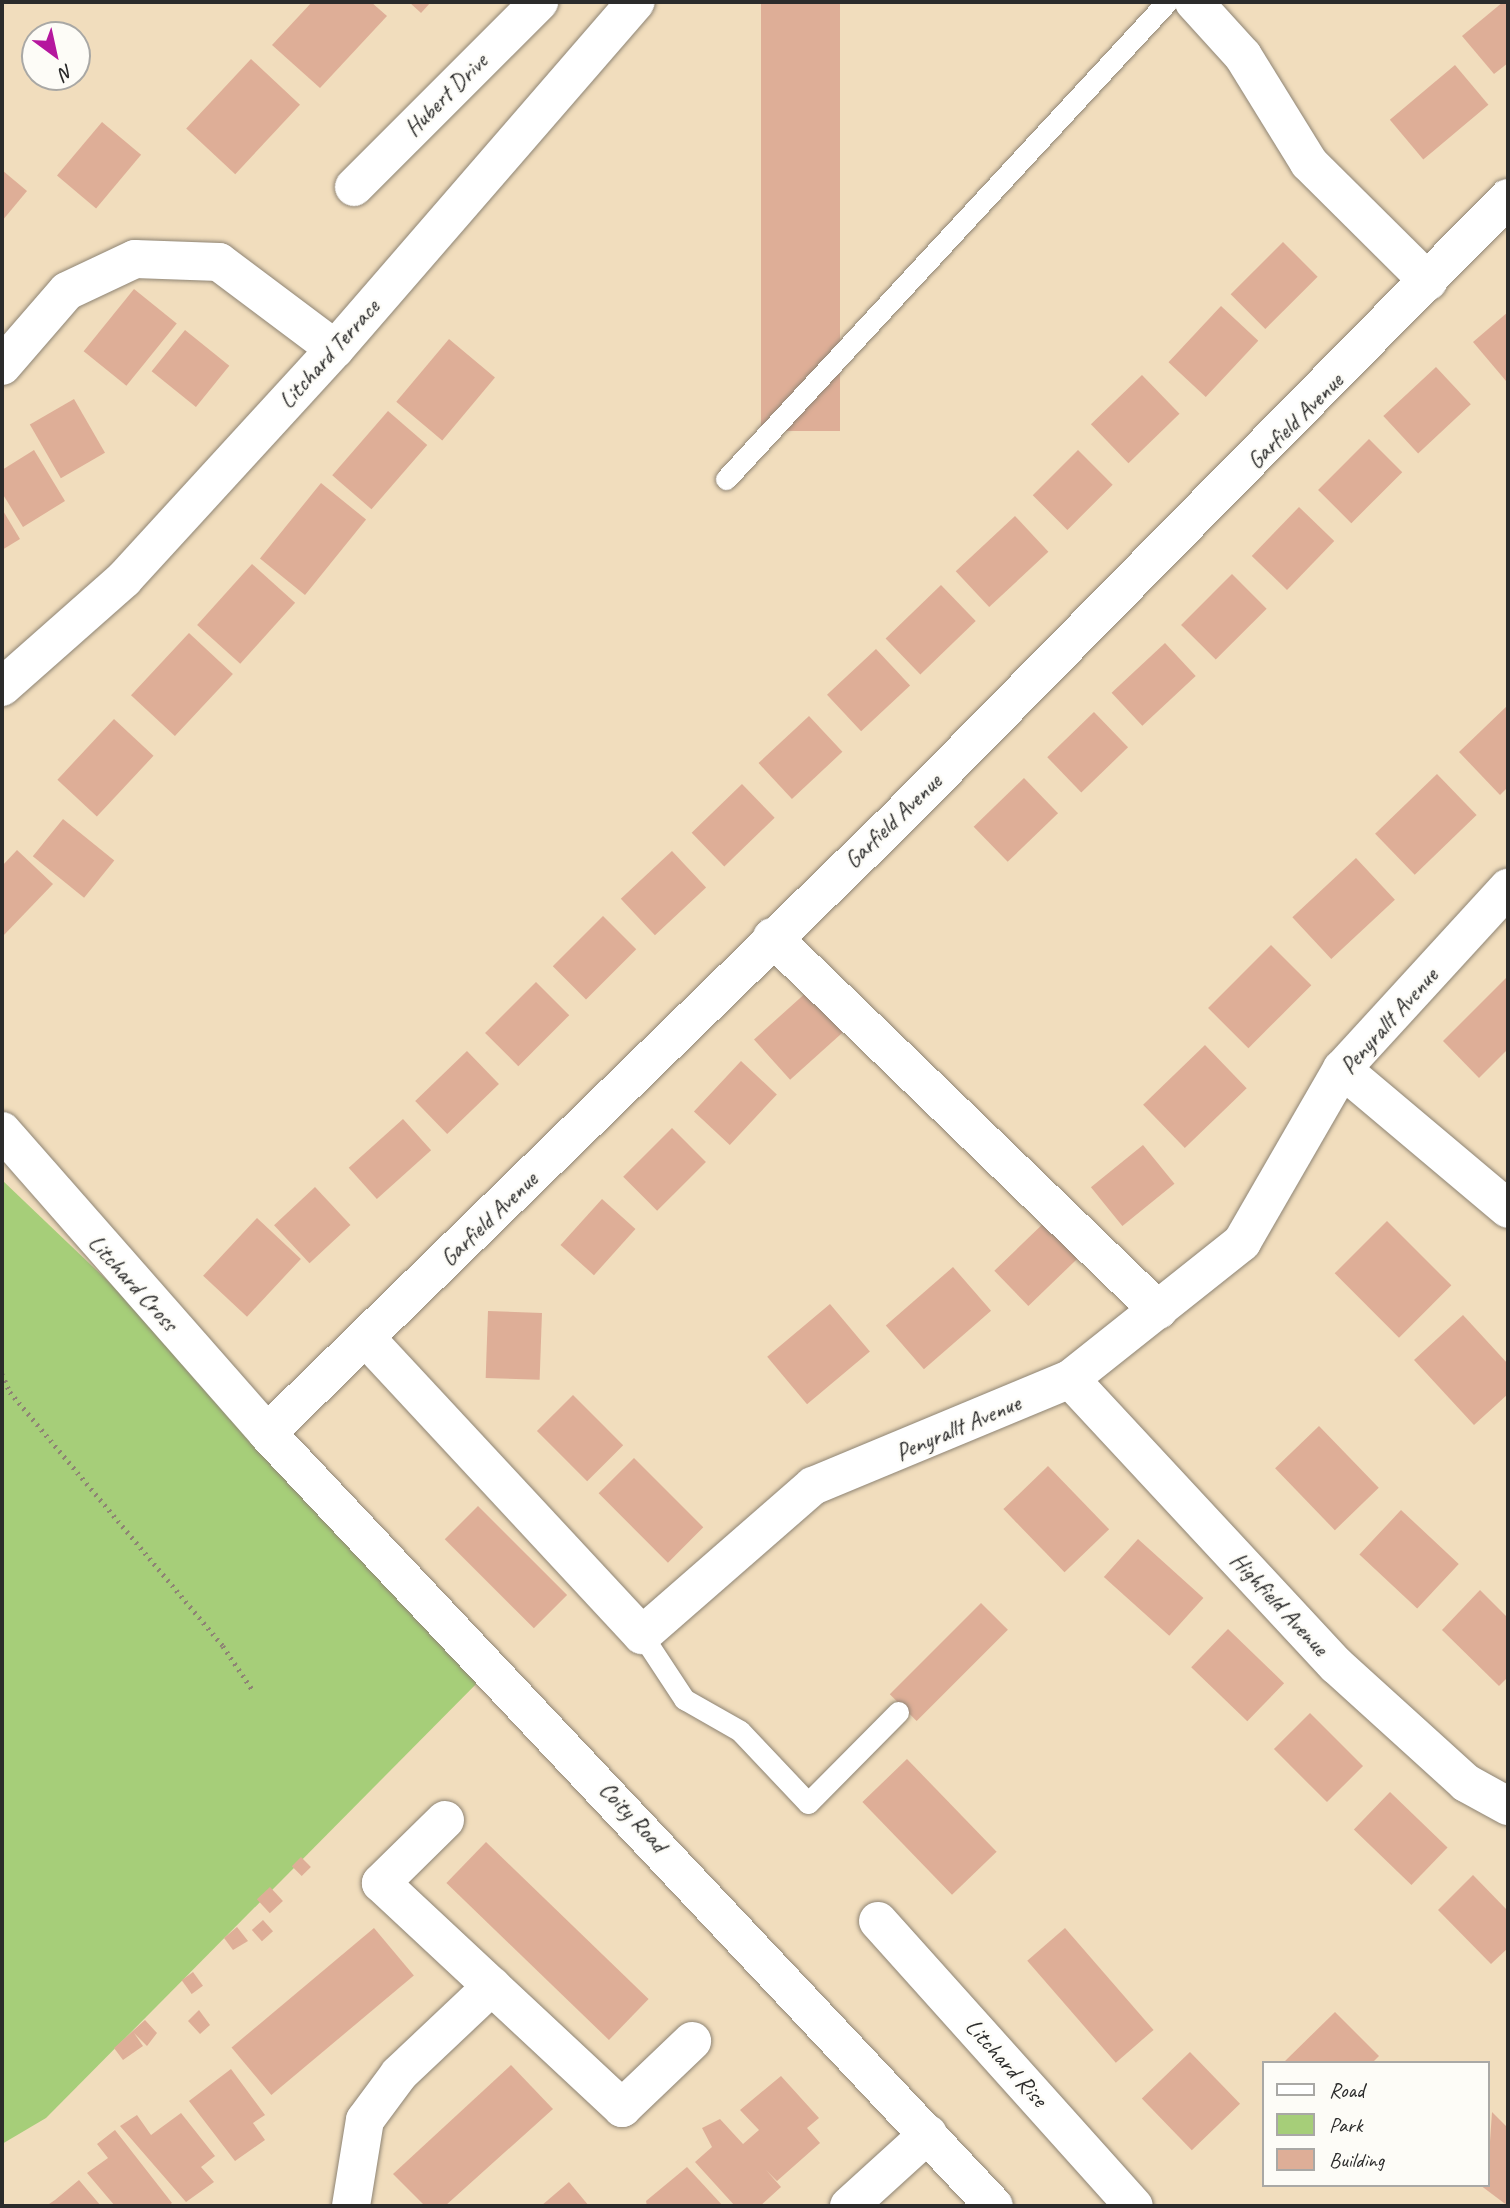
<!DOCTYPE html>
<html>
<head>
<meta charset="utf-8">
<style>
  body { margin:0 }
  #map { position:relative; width:1510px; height:2208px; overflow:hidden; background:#f1ddbd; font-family:Caveat,sans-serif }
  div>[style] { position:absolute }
  .green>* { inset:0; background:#a6ce79 }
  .building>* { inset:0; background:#deae97; transform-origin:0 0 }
  .path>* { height:4.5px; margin-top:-2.25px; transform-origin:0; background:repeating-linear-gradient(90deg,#8e8474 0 2px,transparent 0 7px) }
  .roads { filter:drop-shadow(0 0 2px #8e8474) drop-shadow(0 0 2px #8e8474) }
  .lane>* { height:21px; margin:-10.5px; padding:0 10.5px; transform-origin:10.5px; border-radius:10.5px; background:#fff }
  .street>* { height:38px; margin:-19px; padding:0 19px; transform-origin:19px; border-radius:19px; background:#fff }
  .secondary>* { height:38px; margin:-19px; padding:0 19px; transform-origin:19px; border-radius:19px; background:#fff }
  span { translate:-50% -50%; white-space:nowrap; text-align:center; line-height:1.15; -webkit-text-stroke:5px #fdfcf7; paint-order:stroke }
  .street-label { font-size:24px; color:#2b2b2b }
  .frame { position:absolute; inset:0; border:4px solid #2b2b2b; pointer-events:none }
  .legend { position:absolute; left:1262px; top:2061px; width:228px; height:126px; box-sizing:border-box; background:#fdfcf7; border:2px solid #a9a8a5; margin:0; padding:9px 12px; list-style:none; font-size:21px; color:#2b2b2b }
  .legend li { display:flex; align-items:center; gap:14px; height:35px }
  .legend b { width:35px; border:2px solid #a9a8a5 }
  .north { position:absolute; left:21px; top:21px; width:70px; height:70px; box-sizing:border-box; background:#fdfcf7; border:2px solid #a9a8a5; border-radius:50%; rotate:147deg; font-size:19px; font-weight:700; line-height:28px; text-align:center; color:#2b2b2b }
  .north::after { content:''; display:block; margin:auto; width:24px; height:32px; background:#b5179e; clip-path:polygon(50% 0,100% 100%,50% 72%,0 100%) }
</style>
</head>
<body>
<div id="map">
  <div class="green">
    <i style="clip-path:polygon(2px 1180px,267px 1433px,493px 1667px,46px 2118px,2px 2144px)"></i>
  </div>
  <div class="building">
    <i style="clip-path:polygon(312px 2px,371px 2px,387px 16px,320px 88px,272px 45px)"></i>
    <i style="clip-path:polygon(409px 2px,431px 2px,421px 13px)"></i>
    <i style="left:761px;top:2px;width:79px;height:429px"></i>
    <i style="clip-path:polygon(1503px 2px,1508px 2px,1508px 63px,1494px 74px,1462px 36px)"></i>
    <i style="left:251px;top:59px;width:67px;height:95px;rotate:43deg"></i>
    <i style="left:1455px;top:65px;width:52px;height:85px;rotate:50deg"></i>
    <i style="left:102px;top:122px;width:51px;height:70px;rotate:40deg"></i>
    <i style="clip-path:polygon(2px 170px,27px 191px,2px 221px)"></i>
    <i style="left:1283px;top:242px;width:49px;height:74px;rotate:45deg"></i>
    <i style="left:134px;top:289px;width:55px;height:80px;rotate:39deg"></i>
    <i style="left:1221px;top:306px;width:51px;height:77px;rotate:43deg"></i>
    <i style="clip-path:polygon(1508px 312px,1508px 379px,1506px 381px,1473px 342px)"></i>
    <i style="left:185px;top:330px;width:57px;height:53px;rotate:39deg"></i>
    <i style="left:449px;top:339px;width:60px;height:82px;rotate:40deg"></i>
    <i style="left:1436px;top:367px;width:51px;height:72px;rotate:47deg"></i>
    <i style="left:1142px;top:375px;width:54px;height:71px;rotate:46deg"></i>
    <i style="left:74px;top:399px;width:62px;height:51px;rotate:60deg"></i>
    <i style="left:388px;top:411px;width:52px;height:85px;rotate:41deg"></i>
    <i style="left:1369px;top:439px;width:47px;height:72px;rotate:45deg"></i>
    <i style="clip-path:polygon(34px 450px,65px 501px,23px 527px,2px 493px,2px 470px)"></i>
    <i style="left:1078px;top:450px;width:49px;height:64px;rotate:45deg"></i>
    <i style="left:321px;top:483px;width:58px;height:97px;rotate:39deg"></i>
    <i style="left:1299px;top:507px;width:49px;height:68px;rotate:44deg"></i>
    <i style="clip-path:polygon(2px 509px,20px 539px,2px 550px)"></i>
    <i style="left:1015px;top:516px;width:49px;height:81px;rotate:47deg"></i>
    <i style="left:252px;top:564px;width:58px;height:82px;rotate:42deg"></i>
    <i style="left:1232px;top:574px;width:49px;height:72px;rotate:45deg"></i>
    <i style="left:941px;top:585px;width:50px;height:77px;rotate:46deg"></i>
    <i style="left:189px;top:633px;width:60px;height:85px;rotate:43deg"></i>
    <i style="left:1165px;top:643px;width:45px;height:73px;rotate:47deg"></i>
    <i style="left:876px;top:649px;width:50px;height:67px;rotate:47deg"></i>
    <i style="clip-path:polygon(1508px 705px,1508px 787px,1500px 795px,1459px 752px)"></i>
    <i style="left:1094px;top:712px;width:49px;height:65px;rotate:46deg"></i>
    <i style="left:809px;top:716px;width:49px;height:69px;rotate:47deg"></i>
    <i style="left:114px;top:719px;width:54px;height:83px;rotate:43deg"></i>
    <i style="left:1437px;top:774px;width:57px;height:86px;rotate:46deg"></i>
    <i style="left:1024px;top:778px;width:49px;height:70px;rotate:46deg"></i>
    <i style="left:742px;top:784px;width:47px;height:70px;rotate:46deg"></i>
    <i style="left:63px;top:819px;width:66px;height:48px;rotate:39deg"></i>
    <i style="clip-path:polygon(17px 850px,53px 884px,2px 937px,2px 866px)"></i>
    <i style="left:672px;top:851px;width:50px;height:70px;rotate:47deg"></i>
    <i style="left:1356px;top:858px;width:57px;height:87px;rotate:47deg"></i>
    <i style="left:603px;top:916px;width:47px;height:71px;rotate:45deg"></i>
    <i style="left:1271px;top:945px;width:57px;height:89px;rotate:45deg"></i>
    <i style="clip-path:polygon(1508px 976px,1508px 1049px,1479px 1078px,1443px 1041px)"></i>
    <i style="left:536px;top:982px;width:47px;height:72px;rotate:45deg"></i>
    <i style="left:809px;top:990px;width:54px;height:74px;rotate:48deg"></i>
    <i style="left:1205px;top:1045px;width:60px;height:86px;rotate:46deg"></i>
    <i style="left:467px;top:1051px;width:46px;height:72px;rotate:46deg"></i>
    <i style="left:741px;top:1061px;width:49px;height:69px;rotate:43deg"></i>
    <i style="left:403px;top:1119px;width:42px;height:73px;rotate:48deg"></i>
    <i style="left:672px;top:1128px;width:48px;height:69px;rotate:45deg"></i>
    <i style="left:1143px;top:1145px;width:50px;height:67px;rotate:51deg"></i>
    <i style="left:315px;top:1187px;width:52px;height:56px;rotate:47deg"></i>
    <i style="left:602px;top:1199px;width:45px;height:62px;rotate:42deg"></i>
    <i style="left:257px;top:1218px;width:60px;height:79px;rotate:43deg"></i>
    <i style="left:1049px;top:1218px;width:49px;height:76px;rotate:46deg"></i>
    <i style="left:1387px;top:1221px;width:91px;height:74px;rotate:45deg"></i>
    <i style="left:953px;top:1267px;width:58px;height:89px;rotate:49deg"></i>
    <i style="left:830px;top:1304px;width:62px;height:82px;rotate:50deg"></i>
    <i style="left:488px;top:1311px;width:54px;height:67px;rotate:2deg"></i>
    <i style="clip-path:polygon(1463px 1315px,1508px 1364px,1508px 1394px,1474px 1425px,1414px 1360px)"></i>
    <i style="left:573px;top:1395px;width:71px;height:51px;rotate:45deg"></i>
    <i style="left:1319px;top:1426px;width:86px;height:61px;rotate:46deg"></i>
    <i style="left:634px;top:1458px;width:98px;height:50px;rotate:45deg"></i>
    <i style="left:1048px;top:1466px;width:88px;height:62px;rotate:46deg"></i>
    <i style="left:478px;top:1506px;width:126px;height:47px;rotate:45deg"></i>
    <i style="left:1401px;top:1510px;width:79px;height:61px;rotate:43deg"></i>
    <i style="left:1138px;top:1539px;width:88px;height:51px;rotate:42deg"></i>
    <i style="clip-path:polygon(1480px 1590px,1508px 1618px,1508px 1677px,1499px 1686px,1442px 1630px)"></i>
    <i style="left:981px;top:1603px;width:38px;height:129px;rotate:45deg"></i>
    <i style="left:1228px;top:1629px;width:78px;height:53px;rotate:44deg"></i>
    <i style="left:1310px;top:1713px;width:75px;height:51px;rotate:45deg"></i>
    <i style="left:907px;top:1759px;width:129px;height:62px;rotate:46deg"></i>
    <i style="left:1390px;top:1792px;width:80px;height:52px;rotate:44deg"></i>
    <i style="left:486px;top:1842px;width:226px;height:57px;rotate:44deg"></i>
    <i style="left:301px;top:1857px;width:14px;height:13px;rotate:45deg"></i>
    <i style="clip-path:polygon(1473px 1875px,1508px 1911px,1508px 1948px,1491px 1964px,1438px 1910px)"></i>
    <i style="left:270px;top:1887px;width:19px;height:18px;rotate:47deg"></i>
    <i style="left:263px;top:1920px;width:15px;height:15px;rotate:48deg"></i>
    <i style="clip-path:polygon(237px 1927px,248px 1941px,233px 1950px,224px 1938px)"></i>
    <i style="left:374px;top:1928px;width:62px;height:186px;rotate:50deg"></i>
    <i style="left:1065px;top:1928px;width:135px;height:50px;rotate:49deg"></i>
    <i style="left:193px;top:1972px;width:17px;height:14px;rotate:54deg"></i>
    <i style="clip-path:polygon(199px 2010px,210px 2025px,200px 2034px,188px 2021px)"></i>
    <i style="clip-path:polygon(1335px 2012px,1379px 2056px,1372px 2063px,1283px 2063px)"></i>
    <i style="clip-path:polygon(145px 2020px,157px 2033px,147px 2046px,134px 2033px,143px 2046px,123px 2060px,114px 2048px)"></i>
    <i style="left:1190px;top:2052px;width:72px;height:67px;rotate:46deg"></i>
    <i style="clip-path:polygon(511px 2065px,553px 2109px,445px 2206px,425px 2206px,393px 2174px)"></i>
    <i style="clip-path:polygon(231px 2069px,265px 2115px,253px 2123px,265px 2140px,235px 2161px,189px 2101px)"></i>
    <i style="clip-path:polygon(781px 2076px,819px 2118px,807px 2128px,820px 2143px,777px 2181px,766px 2170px,781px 2187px,760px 2206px,735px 2206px,695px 2162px,712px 2147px,702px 2128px,720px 2119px,743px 2144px,759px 2130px,740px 2110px)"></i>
    <i style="clip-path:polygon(1492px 2112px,1508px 2128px,1508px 2206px,1480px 2185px,1487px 2185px)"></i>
    <i style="clip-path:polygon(181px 2113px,215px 2156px,201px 2167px,214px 2182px,186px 2202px,120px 2126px,137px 2115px,151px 2135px)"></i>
    <i style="clip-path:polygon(115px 2130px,172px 2203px,168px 2206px,115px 2206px,87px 2173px,108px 2158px,97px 2144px)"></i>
    <i style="clip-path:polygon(687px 2167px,723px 2206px,647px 2206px,646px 2201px)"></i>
    <i style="clip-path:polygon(79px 2180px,101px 2206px,46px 2206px,55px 2200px)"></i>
    <i style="clip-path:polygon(569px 2182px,589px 2206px,541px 2206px)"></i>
  </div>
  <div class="path">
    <i style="left:2px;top:1374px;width:20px;rotate:66deg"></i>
    <i style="left:10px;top:1392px;width:331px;rotate:50deg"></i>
    <i style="left:223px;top:1646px;width:55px;rotate:56deg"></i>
  </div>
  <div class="roads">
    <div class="lane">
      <i style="left:726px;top:479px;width:650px;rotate:-47.25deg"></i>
      <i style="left:642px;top:1635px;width:77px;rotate:56.7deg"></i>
      <i style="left:684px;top:1699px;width:64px;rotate:29.7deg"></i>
      <i style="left:740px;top:1731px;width:99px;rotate:46.6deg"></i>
      <i style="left:808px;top:1803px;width:128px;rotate:-45.3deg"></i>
    </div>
    <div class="street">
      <i style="left:1194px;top:2px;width:73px;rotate:47.8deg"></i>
      <i style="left:1243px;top:56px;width:126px;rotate:58.3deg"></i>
      <i style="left:1309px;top:163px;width:168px;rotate:44.8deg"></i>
      <i style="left:354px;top:187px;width:262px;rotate:-45deg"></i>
      <i style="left:2px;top:366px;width:99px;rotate:-49.1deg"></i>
      <i style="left:67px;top:291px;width:75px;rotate:-25.2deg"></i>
      <i style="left:135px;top:259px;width:84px;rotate:2deg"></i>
      <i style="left:219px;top:262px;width:145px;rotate:36.9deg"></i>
      <i style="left:772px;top:937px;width:537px;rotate:44.02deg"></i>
      <i style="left:1342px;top:1069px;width:217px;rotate:40.1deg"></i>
      <i style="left:366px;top:1338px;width:405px;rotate:47.1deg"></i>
      <i style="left:642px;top:1635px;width:227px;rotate:-41.1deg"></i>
      <i style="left:813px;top:1486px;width:278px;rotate:-22.6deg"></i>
      <i style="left:1070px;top:1379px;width:220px;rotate:-38.5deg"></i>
      <i style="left:1242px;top:1242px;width:200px;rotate:-60deg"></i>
      <i style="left:1342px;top:1069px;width:246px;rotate:-47.5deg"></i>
      <i style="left:1070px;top:1379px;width:391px;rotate:47.1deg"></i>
      <i style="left:1336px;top:1665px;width:176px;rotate:42.2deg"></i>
      <i style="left:1466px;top:1783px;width:48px;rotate:28.7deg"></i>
      <i style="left:267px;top:1433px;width:880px;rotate:-44.26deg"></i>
      <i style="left:897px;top:819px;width:871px;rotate:-45.47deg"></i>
      <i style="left:445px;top:1820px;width:90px;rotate:135.5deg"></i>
      <i style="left:381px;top:1883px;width:330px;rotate:43deg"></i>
      <i style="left:622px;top:2108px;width:97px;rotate:-43.7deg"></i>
      <i style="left:878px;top:1921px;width:383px;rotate:48.1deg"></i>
      <i style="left:351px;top:2206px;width:87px;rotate:-80.8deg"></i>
      <i style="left:365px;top:2120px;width:57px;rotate:-53.5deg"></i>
      <i style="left:399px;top:2074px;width:128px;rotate:-43.4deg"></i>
      <i style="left:849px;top:2206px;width:107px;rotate:-42.3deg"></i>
    </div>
    <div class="secondary">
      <i style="left:2px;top:687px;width:163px;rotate:-41.5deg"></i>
      <i style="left:124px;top:579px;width:312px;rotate:-47.5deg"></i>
      <i style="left:335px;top:349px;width:459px;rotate:-49.1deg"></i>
      <i style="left:2px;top:1131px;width:402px;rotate:48.7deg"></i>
      <i style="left:267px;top:1433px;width:1061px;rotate:46.76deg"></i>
    </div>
  </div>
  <div class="street-label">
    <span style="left:446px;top:95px;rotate:-45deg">Hubert Drive</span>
    <span style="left:329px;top:354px;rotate:-48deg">Litchard Terrace</span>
    <span style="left:1295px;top:421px;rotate:-45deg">Garfield Avenue</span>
    <span style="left:893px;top:821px;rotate:-44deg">Garfield Avenue</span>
    <span style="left:1389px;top:1021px;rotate:-48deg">Penyrallt Avenue</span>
    <span style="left:489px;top:1219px;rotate:-44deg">Garfield Avenue</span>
    <span style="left:133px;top:1283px;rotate:48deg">Litchard Cross</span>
    <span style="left:958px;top:1428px;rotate:-23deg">Penyrallt Avenue</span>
    <span style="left:1279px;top:1604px;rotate:47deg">Highfield Avenue</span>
    <span style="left:633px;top:1817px;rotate:47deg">Coity Road</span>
    <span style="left:1006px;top:2063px;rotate:48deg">Litchard Rise</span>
  </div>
  <div class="frame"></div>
  <ul class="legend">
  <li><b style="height:9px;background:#fff"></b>Road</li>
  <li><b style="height:19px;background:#a6ce79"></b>Park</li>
  <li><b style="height:19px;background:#deae97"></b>Building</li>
  </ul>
  <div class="north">N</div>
</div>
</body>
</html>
